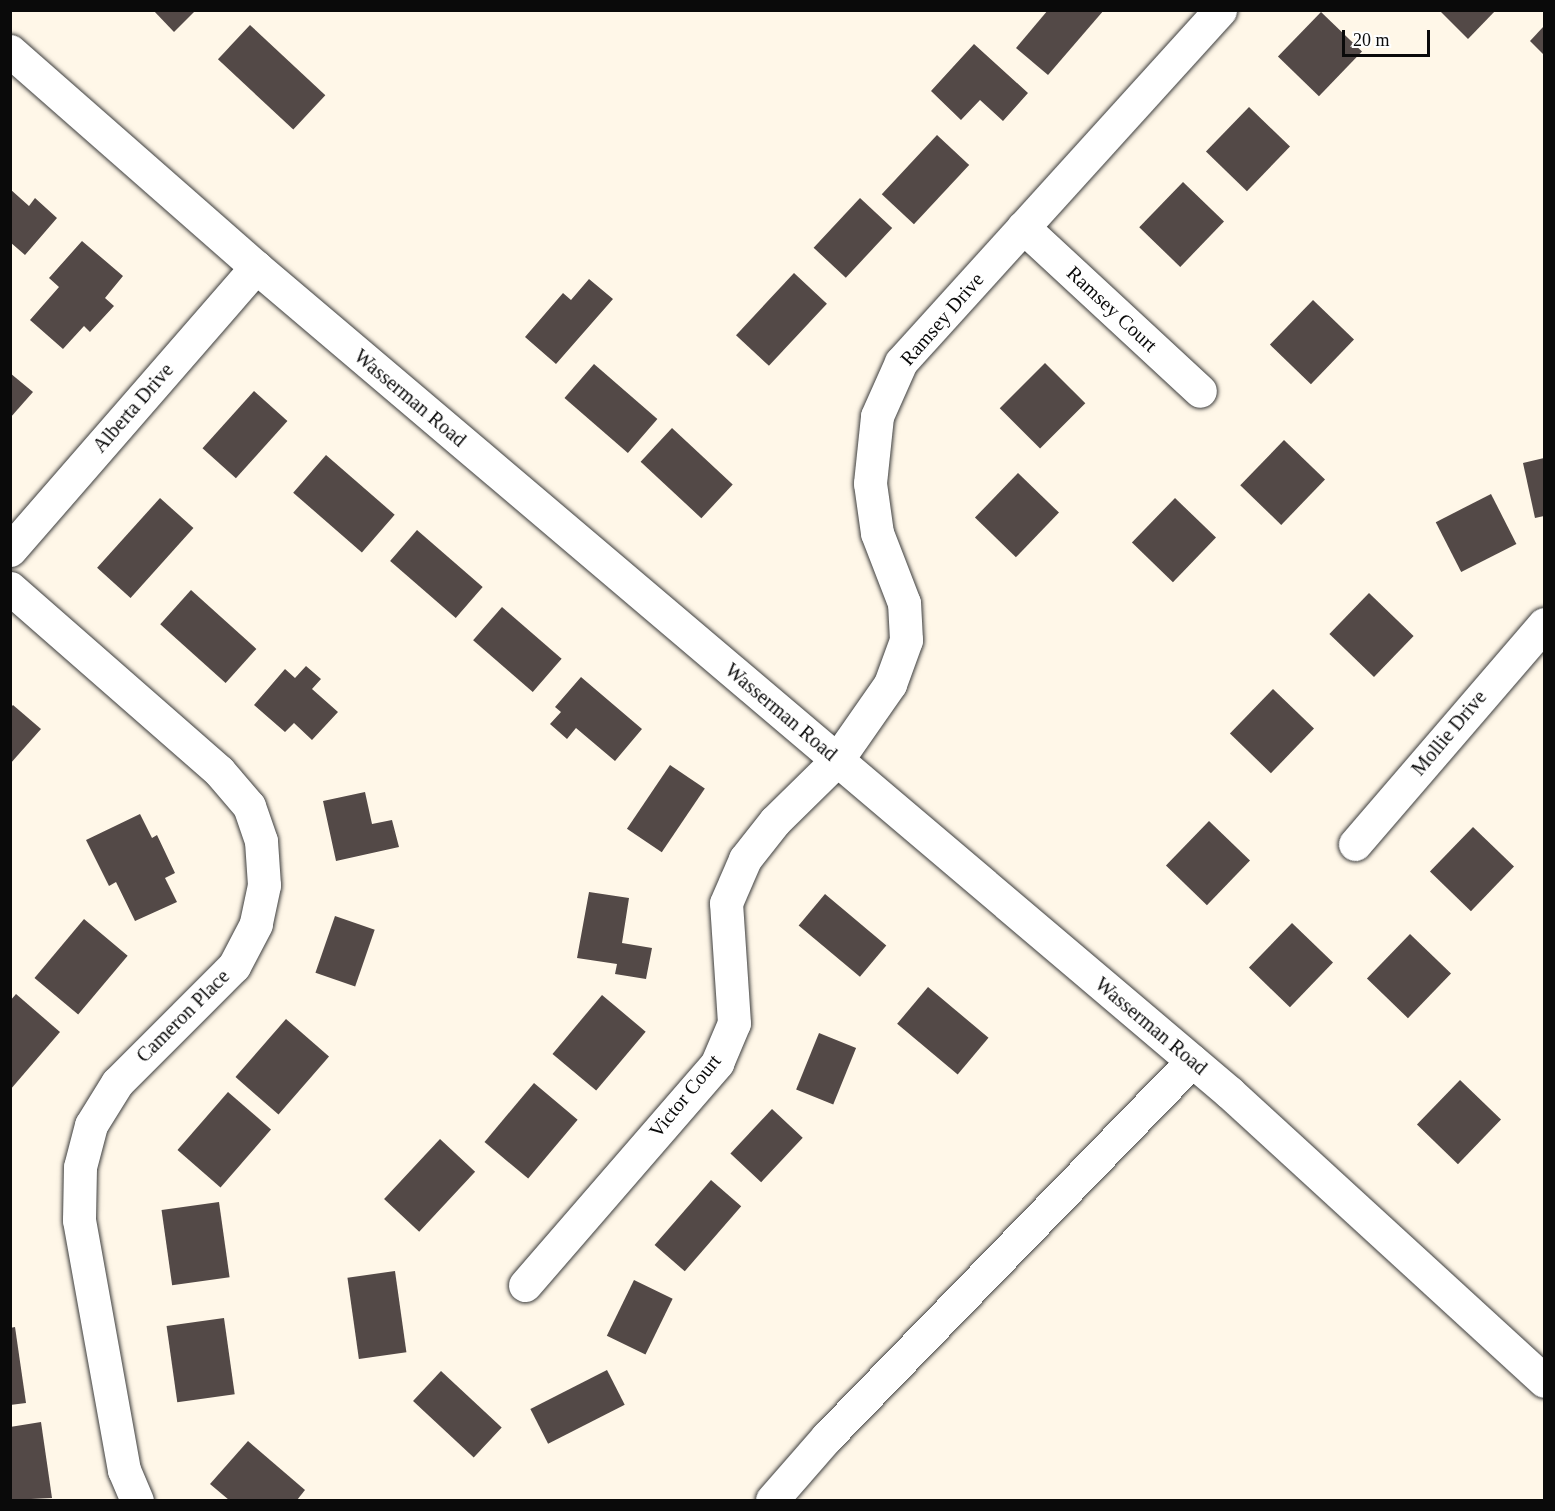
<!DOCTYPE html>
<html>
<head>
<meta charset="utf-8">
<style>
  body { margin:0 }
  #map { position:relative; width:1555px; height:1511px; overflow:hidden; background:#fff7e8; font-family:"Times New Roman",serif }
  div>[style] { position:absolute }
  .building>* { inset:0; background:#534947; transform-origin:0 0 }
  .roads { filter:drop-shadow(0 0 2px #3d3d3d) drop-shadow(0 0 2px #3d3d3d) }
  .minor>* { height:33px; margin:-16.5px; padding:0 16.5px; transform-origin:16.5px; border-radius:16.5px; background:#fff }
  span { translate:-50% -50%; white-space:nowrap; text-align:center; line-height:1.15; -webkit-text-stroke:6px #fff; paint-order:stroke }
  .street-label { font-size:20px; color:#0a0a0a }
  .frame { position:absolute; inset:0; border:12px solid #0a0a0a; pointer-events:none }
  .scale { position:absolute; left:1342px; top:30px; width:88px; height:27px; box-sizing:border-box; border:3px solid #0a0a0a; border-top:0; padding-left:8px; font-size:18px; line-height:21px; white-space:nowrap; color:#0a0a0a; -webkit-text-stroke:4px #fff; paint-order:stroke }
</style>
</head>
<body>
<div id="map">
  <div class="building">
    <i style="clip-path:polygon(153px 10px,196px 10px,174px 32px)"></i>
    <i style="clip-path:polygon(1048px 10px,1104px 10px,1048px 75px,1016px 48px)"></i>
    <i style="clip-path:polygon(1439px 10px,1496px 10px,1468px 39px)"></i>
    <i style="left:1321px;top:12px;width:57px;height:62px;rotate:44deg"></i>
    <i style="left:250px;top:25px;width:103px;height:47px;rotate:43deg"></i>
    <i style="clip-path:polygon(1544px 26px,1544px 55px,1530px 41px)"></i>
    <i style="clip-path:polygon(974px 44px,1028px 93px,1003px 121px,980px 100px,961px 120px,931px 91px)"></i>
    <i style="left:1249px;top:107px;width:57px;height:62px;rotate:44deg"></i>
    <i style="left:937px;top:135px;width:44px;height:81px;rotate:43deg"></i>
    <i style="left:1183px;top:182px;width:57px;height:63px;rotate:44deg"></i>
    <i style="clip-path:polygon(10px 189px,29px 206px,35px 198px,57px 218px,25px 255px,10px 242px)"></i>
    <i style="left:860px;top:198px;width:44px;height:68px;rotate:43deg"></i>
    <i style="clip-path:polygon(82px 241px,123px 276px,105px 298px,114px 306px,90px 332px,84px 326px,63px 349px,30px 320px,59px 287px,49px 278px)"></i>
    <i style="left:794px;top:273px;width:45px;height:85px;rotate:43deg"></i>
    <i style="clip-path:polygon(589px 279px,613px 299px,556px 364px,525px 337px,563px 293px,571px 300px)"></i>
    <i style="left:1313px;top:300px;width:57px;height:62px;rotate:44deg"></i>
    <i style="left:1045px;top:363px;width:57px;height:64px;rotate:45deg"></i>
    <i style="left:594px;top:364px;width:84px;height:45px;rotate:41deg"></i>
    <i style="clip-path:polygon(10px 373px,33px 392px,10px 418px)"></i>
    <i style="left:254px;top:391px;width:45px;height:77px;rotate:42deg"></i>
    <i style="left:672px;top:428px;width:83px;height:46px;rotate:43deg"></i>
    <i style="left:1284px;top:440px;width:57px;height:63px;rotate:44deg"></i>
    <i style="left:326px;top:455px;width:91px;height:50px;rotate:41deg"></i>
    <i style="clip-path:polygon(1544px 458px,1544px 516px,1535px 518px,1523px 463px)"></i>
    <i style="left:1018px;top:473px;width:57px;height:62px;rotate:44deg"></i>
    <i style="left:1491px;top:494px;width:56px;height:62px;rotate:63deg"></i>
    <i style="left:160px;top:498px;width:45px;height:94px;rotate:42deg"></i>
    <i style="left:1175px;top:498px;width:57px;height:62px;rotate:44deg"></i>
    <i style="left:417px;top:530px;width:87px;height:41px;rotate:41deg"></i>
    <i style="left:191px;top:590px;width:88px;height:46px;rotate:42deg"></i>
    <i style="left:1369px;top:593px;width:62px;height:57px;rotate:44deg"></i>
    <i style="left:502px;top:607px;width:79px;height:44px;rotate:41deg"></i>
    <i style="clip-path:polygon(306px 666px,321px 679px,312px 689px,338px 712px,312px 740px,294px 723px,285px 732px,254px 705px,285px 669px,295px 678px)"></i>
    <i style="clip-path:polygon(581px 677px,642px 729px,615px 761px,576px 728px,567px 739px,550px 724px,561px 712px,555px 707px)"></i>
    <i style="left:1273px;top:689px;width:57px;height:62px;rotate:44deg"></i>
    <i style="clip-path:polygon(13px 705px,41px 729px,10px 764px,10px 708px)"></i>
    <i style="left:670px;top:765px;width:42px;height:77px;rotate:34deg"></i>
    <i style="clip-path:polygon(365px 792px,372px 824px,392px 820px,399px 847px,336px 861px,323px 801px)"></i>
    <i style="clip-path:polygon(140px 814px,152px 838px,157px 835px,175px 873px,165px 878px,177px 902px,135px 921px,116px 882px,109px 886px,86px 840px)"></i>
    <i style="left:1209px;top:821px;width:57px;height:62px;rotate:44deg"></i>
    <i style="left:1473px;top:827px;width:57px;height:62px;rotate:44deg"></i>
    <i style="clip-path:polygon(589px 892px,629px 898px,622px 943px,652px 948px,646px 979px,615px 974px,617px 964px,577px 958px)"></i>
    <i style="left:825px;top:894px;width:80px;height:41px;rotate:40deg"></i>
    <i style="left:335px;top:916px;width:42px;height:60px;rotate:19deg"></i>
    <i style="left:84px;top:919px;width:57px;height:77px;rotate:40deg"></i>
    <i style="left:1292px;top:923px;width:57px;height:62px;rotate:44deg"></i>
    <i style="left:1410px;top:934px;width:57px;height:62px;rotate:44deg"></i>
    <i style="left:928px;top:987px;width:79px;height:48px;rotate:40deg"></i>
    <i style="clip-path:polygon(16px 994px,60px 1032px,10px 1090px,10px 1001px)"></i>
    <i style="left:602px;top:995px;width:57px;height:77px;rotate:40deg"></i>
    <i style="left:286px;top:1019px;width:57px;height:77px;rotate:41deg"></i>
    <i style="left:819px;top:1033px;width:40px;height:61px;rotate:22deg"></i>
    <i style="left:1460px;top:1080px;width:57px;height:62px;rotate:44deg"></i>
    <i style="left:534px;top:1083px;width:57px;height:77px;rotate:40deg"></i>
    <i style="left:228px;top:1092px;width:57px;height:77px;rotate:41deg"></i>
    <i style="left:772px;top:1109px;width:42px;height:61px;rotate:43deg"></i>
    <i style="left:440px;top:1139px;width:48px;height:82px;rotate:43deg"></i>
    <i style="left:711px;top:1180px;width:40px;height:86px;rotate:41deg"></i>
    <i style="left:219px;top:1202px;width:76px;height:58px;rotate:82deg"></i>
    <i style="left:395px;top:1271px;width:82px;height:48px;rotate:82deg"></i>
    <i style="left:634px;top:1280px;width:43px;height:62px;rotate:26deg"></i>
    <i style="left:224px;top:1318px;width:77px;height:58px;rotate:82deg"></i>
    <i style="clip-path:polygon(15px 1327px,26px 1403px,10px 1405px,10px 1328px)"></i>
    <i style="left:607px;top:1370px;width:39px;height:86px;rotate:63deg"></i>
    <i style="left:441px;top:1371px;width:83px;height:41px;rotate:43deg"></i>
    <i style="clip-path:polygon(41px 1422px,52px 1498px,10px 1500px,10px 1427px)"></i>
    <i style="clip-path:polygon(248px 1441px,305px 1490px,297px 1500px,229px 1500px,210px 1484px)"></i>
  </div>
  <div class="roads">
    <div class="minor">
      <i style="left:10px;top:51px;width:327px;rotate:41.3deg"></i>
      <i style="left:256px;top:267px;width:1277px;rotate:40.3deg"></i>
      <i style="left:1230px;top:1093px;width:426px;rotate:42.5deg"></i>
      <i style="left:1023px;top:227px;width:241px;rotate:42.8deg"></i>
      <i style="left:10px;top:550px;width:375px;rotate:-49deg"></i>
      <i style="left:10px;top:588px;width:278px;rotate:41.2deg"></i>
      <i style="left:219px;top:771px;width:46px;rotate:49.4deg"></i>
      <i style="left:249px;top:806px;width:37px;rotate:71deg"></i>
      <i style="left:261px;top:841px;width:44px;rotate:86.1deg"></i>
      <i style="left:264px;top:885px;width:40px;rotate:102deg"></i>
      <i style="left:256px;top:924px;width:47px;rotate:117.6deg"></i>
      <i style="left:234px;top:966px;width:165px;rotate:135deg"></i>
      <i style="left:117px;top:1083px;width:49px;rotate:121.8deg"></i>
      <i style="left:91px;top:1125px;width:43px;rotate:104.7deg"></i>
      <i style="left:80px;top:1167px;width:53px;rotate:91.1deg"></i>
      <i style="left:79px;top:1220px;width:254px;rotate:79.8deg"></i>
      <i style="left:124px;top:1470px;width:33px;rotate:67deg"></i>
      <i style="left:1355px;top:844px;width:290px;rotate:-49.3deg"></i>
      <i style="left:525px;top:1285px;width:294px;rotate:-49.1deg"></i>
      <i style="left:717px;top:1063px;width:43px;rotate:-67deg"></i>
      <i style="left:734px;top:1023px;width:120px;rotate:-93.8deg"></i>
      <i style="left:726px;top:903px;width:48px;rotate:-66.6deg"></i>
      <i style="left:745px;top:859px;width:48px;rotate:-51.7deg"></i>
      <i style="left:775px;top:821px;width:87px;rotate:-44.5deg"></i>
      <i style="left:837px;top:760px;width:93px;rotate:-55.1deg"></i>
      <i style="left:890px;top:684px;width:47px;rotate:-70deg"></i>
      <i style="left:906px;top:640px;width:37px;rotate:-93deg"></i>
      <i style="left:904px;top:603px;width:75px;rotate:-111.1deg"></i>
      <i style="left:877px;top:533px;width:50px;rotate:-98deg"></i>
      <i style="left:870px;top:483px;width:67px;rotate:-84deg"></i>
      <i style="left:877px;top:416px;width:59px;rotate:-66deg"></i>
      <i style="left:901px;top:362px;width:475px;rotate:-47.8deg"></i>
      <i style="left:772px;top:1500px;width:84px;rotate:-48.9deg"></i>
      <i style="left:827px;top:1437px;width:524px;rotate:-45.85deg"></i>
    </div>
  </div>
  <div class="street-label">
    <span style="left:1112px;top:309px;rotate:43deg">Ramsey Court</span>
    <span style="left:942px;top:319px;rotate:-49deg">Ramsey Drive</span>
    <span style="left:410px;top:398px;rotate:40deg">Wasserman Road</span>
    <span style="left:133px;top:408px;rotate:-49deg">Alberta Drive</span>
    <span style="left:781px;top:712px;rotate:40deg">Wasserman Road</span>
    <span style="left:1449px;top:733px;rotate:-50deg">Mollie Drive</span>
    <span style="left:183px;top:1016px;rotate:-45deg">Cameron Place</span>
    <span style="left:1151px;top:1026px;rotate:40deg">Wasserman Road</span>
    <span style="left:685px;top:1096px;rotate:-51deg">Victor Court</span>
  </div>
  <div class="frame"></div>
  <div class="scale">20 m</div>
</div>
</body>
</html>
